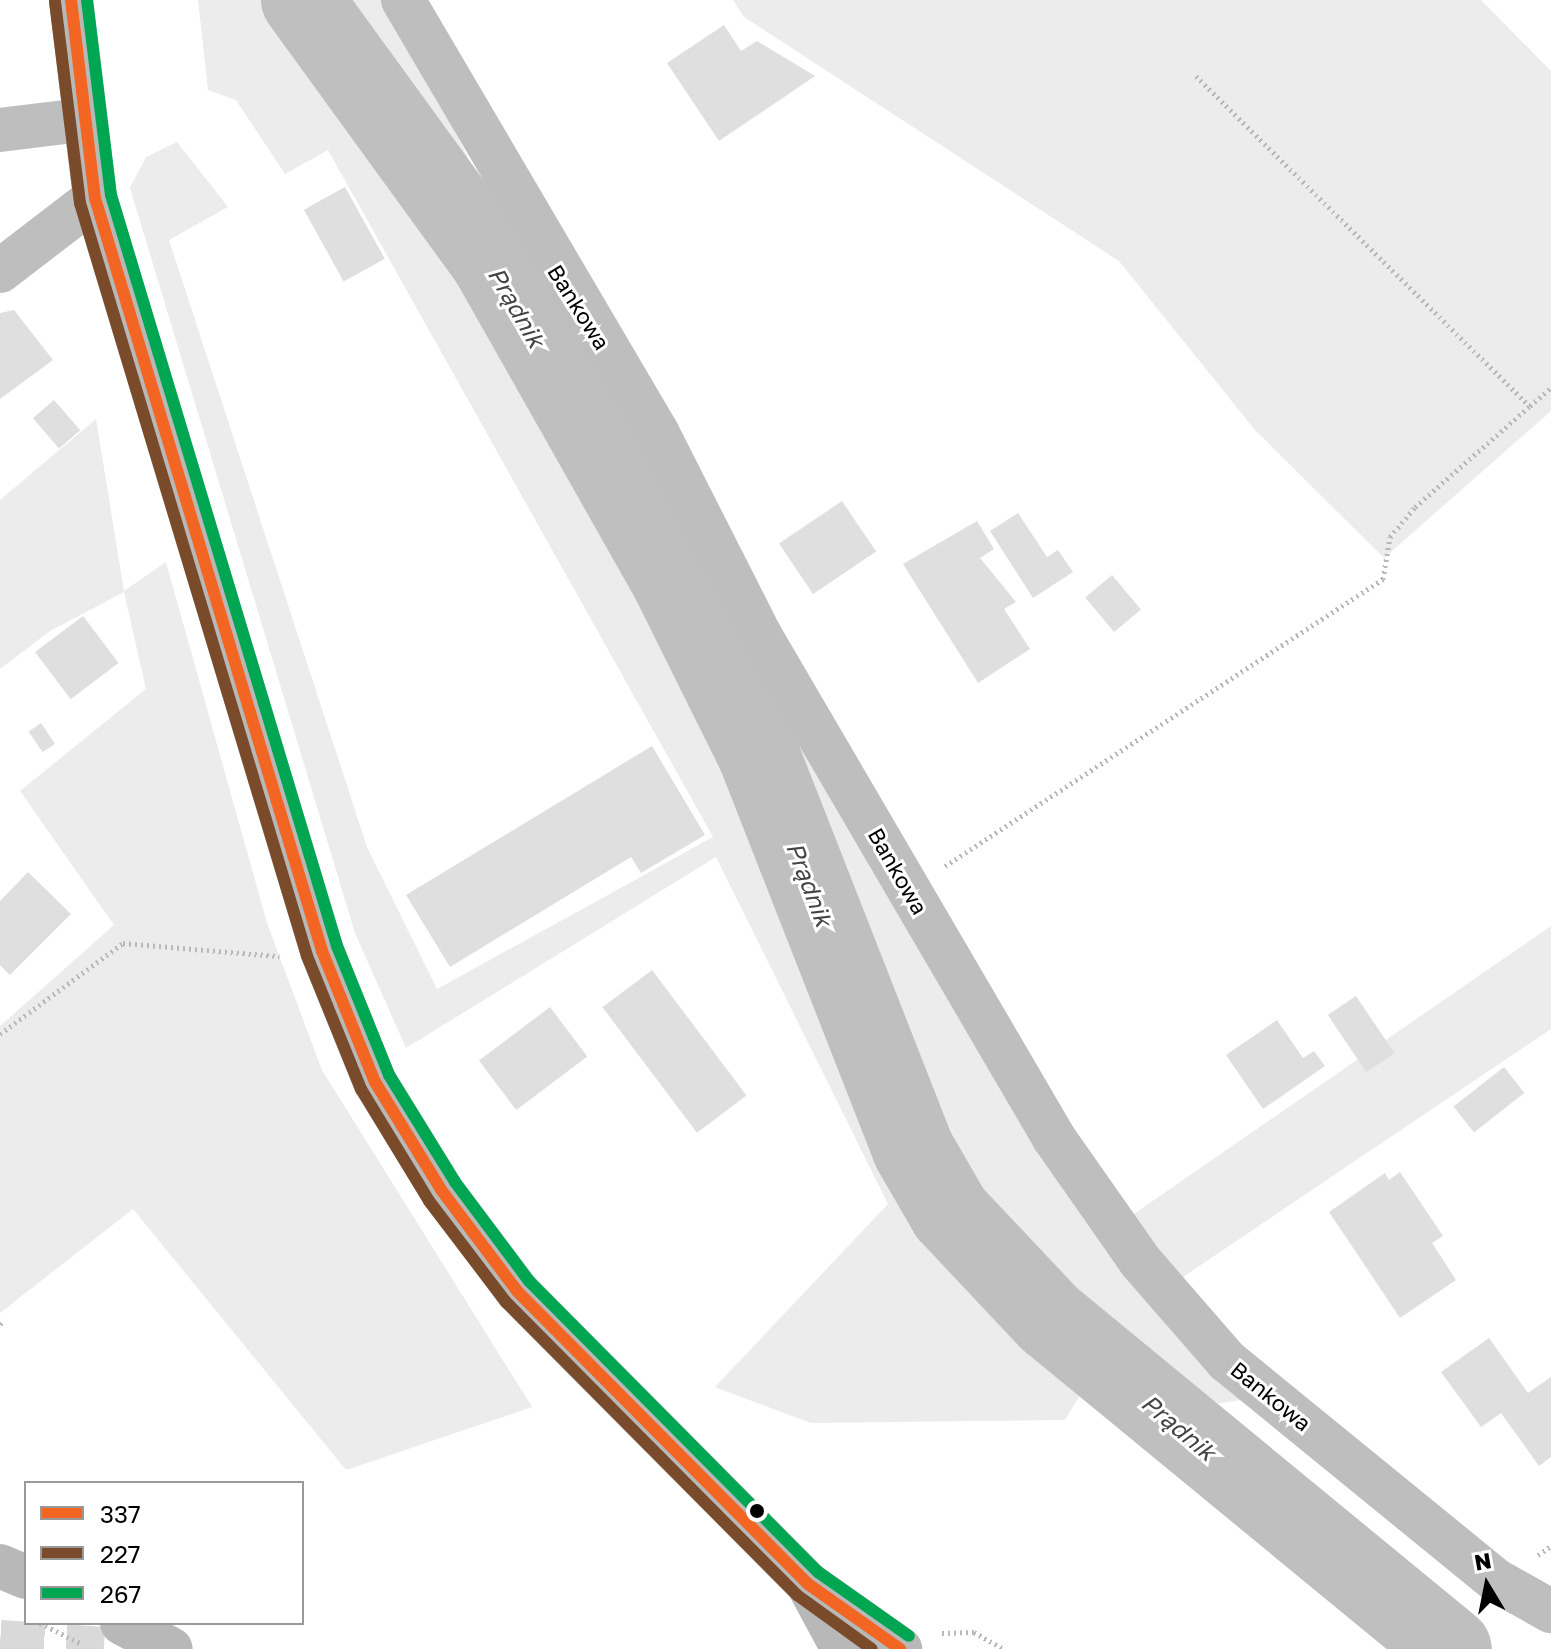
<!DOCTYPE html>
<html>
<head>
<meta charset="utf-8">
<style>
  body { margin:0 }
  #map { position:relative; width:1551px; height:1649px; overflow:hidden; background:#fff; font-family:"Golos Text",sans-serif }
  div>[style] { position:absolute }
  .green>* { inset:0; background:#ececec }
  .river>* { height:82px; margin:-41px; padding:0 41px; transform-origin:41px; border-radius:41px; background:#bfbfbf }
  .building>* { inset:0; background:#dfdfdf; transform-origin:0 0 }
  .highway-tunnel>* { height:44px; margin-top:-22px; transform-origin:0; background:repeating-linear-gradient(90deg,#d9d9d9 0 44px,transparent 0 66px) }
  .path>* { height:5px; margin-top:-2.5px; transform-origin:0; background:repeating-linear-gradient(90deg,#b9b9b9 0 2px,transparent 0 6px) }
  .street>* { height:44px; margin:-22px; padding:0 22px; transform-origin:22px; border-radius:22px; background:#bebebe }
  .secondary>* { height:44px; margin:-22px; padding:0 22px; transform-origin:22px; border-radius:22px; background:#b8b8b8 }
  .bus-1>* { height:12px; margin:-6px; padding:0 6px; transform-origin:6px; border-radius:6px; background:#f26522 }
  .bus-2>* { height:12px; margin:-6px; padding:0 6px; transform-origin:6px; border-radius:6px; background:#7a4b2a }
  .bus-3>* { height:12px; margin:-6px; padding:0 6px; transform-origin:6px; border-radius:6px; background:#00a651 }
  .dots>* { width:22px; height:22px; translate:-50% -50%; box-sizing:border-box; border:4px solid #fff; border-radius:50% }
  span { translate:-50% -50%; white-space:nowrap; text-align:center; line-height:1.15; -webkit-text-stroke:6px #fff; paint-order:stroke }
  .street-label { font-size:22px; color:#000 }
  .water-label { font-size:24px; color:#444; font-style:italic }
  .legend { position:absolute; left:24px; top:1481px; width:280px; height:144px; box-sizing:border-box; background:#fff; border:2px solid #999; margin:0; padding:10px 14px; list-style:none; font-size:24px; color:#000 }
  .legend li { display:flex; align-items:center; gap:16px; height:40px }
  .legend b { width:40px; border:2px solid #999 }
  .north { position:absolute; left:1447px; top:1545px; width:80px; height:80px; -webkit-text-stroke:6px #fff; paint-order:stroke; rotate:350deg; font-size:22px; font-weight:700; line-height:32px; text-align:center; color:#000 }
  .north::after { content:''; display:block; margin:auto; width:28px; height:36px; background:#000; clip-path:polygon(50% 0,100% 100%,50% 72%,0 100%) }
</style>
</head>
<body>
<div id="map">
  <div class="green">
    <i style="clip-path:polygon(198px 0,292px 0,589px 479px,692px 688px,892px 1169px,932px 1231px,1085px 1387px,1065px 1420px,811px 1423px,715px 1387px,888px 1204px,716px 857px,406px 1048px,355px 933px,130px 188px,146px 157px,177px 142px,228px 207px,169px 240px,367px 847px,437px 989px,713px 837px,328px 150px,285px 174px,236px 100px,208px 90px)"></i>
    <i style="clip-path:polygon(323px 0,386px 0,468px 157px,454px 172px)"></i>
    <i style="clip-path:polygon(733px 0,1481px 0,1551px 71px,1551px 411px,1384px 558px,1255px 430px,1119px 261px,744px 17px)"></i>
    <i style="clip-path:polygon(609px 378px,808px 758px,1255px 1398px,1188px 1408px,1017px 1260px,945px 1169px,735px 662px,590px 387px)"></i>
    <i style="clip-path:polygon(96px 419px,124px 591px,166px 562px,267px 923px,322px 1070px,532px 1407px,346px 1470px,133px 1209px,0 1313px,0 1026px,114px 925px,20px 791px,146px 689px,124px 592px,50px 631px,0 669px,0 500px)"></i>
    <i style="clip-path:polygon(1551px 926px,1551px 1029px,1174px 1283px,1125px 1220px)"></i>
  </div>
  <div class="river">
    <i style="left:302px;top:0;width:321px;rotate:54deg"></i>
    <i style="left:491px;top:260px;width:368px;rotate:60.5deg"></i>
    <i style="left:672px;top:580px;width:193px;rotate:63.6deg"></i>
    <i style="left:758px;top:753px;width:425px;rotate:68.6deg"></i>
    <i style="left:913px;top:1149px;width:74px;rotate:60deg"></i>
    <i style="left:950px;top:1213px;width:146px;rotate:46.7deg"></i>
    <i style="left:1050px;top:1319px;width:519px;rotate:39.45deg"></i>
  </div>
  <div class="building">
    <i style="clip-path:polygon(724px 25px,741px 51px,757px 41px,815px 76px,719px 141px,667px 63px)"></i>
    <i style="left:345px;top:187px;width:82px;height:47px;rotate:61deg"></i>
    <i style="clip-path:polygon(14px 310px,53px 360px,0 399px,0 313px)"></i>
    <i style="left:54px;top:400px;width:40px;height:28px;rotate:49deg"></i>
    <i style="left:842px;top:501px;width:61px;height:76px;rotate:56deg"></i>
    <i style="clip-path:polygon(1018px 513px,1047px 557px,1058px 550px,1073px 572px,1033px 598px,990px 531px)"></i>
    <i style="clip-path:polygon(977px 521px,994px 549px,980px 558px,1016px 602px,1004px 609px,1030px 649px,978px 683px,903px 564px)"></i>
    <i style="left:1112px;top:575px;width:45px;height:35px;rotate:50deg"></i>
    <i style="left:83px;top:616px;width:59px;height:60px;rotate:53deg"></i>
    <i style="left:41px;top:723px;width:25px;height:15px;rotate:56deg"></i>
    <i style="clip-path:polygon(652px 746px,705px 835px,641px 873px,631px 857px,450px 967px,406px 895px)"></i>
    <i style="clip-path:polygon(28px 872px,71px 914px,10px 975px,0 965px,0 901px)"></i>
    <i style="left:652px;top:970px;width:157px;height:62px;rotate:53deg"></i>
    <i style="left:1356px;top:996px;width:69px;height:34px;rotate:56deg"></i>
    <i style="left:550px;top:1007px;width:62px;height:89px;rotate:53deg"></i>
    <i style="clip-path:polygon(1277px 1020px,1303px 1058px,1314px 1051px,1325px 1066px,1263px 1109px,1226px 1055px)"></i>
    <i style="left:1504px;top:1067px;width:33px;height:64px;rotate:52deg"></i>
    <i style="clip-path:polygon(1400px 1172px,1443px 1236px,1432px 1243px,1456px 1280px,1400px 1318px,1329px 1212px,1385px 1173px,1389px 1180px)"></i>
    <i style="clip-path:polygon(1489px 1338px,1528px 1393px,1551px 1377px,1551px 1457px,1539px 1466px,1501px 1413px,1481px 1427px,1441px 1372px)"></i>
  </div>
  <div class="highway-tunnel">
    <i style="left:0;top:1642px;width:104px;rotate:3.9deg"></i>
  </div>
  <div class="path">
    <i style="left:1196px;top:76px;width:470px;rotate:44.7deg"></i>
    <i style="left:1530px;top:406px;width:28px;rotate:-41deg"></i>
    <i style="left:945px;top:866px;width:524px;rotate:-33.23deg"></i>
    <i style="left:1383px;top:579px;width:43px;rotate:-80.5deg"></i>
    <i style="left:1390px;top:537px;width:39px;rotate:-50deg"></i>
    <i style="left:1415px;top:507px;width:153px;rotate:-41.3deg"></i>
    <i style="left:0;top:1034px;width:153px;rotate:-36.5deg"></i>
    <i style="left:123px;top:943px;width:157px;rotate:4.8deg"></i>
    <i style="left:0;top:1324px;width:5px;rotate:-37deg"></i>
    <i style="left:1538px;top:1555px;width:16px;rotate:-35deg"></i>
    <i style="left:40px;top:1623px;width:47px;rotate:26.6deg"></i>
    <i style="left:942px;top:1633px;width:32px;rotate:-2deg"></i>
    <i style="left:974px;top:1632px;width:34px;rotate:30deg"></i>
  </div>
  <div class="street">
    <i style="left:403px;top:0;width:501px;rotate:59.55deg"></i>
    <i style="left:657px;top:432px;width:228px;rotate:63.1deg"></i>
    <i style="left:760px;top:635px;width:583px;rotate:59.69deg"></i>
    <i style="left:1054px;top:1138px;width:150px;rotate:55deg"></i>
    <i style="left:1140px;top:1261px;width:133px;rotate:49deg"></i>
    <i style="left:1227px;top:1361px;width:348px;rotate:39.2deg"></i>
    <i style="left:1497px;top:1581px;width:62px;rotate:29.1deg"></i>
    <i style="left:0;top:130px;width:82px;rotate:-7deg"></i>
    <i style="left:0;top:271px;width:120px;rotate:-37.5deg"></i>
  </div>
  <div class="secondary">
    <i style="left:71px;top:0;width:199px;rotate:83.1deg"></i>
    <i style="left:95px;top:198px;width:786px;rotate:73.22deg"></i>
    <i style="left:322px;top:951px;width:141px;rotate:68deg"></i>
    <i style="left:375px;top:1082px;width:128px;rotate:58.4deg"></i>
    <i style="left:442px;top:1191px;width:125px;rotate:53.1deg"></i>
    <i style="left:517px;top:1291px;width:413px;rotate:45.2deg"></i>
    <i style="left:808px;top:1584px;width:113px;rotate:35.2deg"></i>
    <i style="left:0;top:1566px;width:28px;rotate:23deg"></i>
    <i style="left:808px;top:1584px;width:74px;rotate:61.7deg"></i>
    <i style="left:122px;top:1623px;width:55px;rotate:28deg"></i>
  </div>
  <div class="bus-1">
    <i style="left:71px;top:0;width:199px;rotate:83.1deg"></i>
    <i style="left:95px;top:198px;width:786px;rotate:73.22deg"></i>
    <i style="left:322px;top:951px;width:141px;rotate:68deg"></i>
    <i style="left:375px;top:1082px;width:128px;rotate:58.4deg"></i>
    <i style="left:442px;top:1191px;width:125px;rotate:53.1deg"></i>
    <i style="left:517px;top:1291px;width:413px;rotate:45.2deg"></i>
    <i style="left:808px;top:1584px;width:113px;rotate:35.2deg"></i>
  </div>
  <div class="bus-2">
    <i style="left:55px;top:2px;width:203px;rotate:82.9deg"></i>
    <i style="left:80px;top:203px;width:786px;rotate:73.22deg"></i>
    <i style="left:307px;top:956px;width:144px;rotate:67.9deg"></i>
    <i style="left:361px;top:1089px;width:131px;rotate:58.7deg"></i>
    <i style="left:429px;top:1201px;width:127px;rotate:52.7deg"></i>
    <i style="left:506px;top:1302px;width:413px;rotate:45.2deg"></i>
    <i style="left:797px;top:1595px;width:92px;rotate:35.8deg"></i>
  </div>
  <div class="bus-3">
    <i style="left:87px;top:0;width:196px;rotate:83deg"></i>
    <i style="left:111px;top:195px;width:784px;rotate:73.25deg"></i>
    <i style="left:337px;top:946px;width:139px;rotate:68deg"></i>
    <i style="left:389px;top:1075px;width:126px;rotate:58.3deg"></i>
    <i style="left:455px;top:1182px;width:124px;rotate:53.2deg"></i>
    <i style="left:529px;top:1281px;width:410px;rotate:45.2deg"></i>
    <i style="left:818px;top:1572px;width:111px;rotate:35.1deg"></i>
  </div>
  <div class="dots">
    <i style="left:757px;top:1511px;background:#000"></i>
  </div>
  <div class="street-label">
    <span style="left:579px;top:307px;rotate:58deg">Bankowa</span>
    <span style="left:898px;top:871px;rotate:60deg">Bankowa</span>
    <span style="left:1271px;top:1396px;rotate:39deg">Bankowa</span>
  </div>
  <div class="water-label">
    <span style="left:517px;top:307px;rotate:60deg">Prądnik</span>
    <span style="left:810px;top:884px;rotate:69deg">Prądnik</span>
    <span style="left:1179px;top:1427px;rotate:40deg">Prądnik</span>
  </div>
  <ul class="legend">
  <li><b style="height:10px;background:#f26522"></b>337</li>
  <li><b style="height:10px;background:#7a4b2a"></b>227</li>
  <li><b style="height:10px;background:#00a651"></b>267</li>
  </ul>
  <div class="north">N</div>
</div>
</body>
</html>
